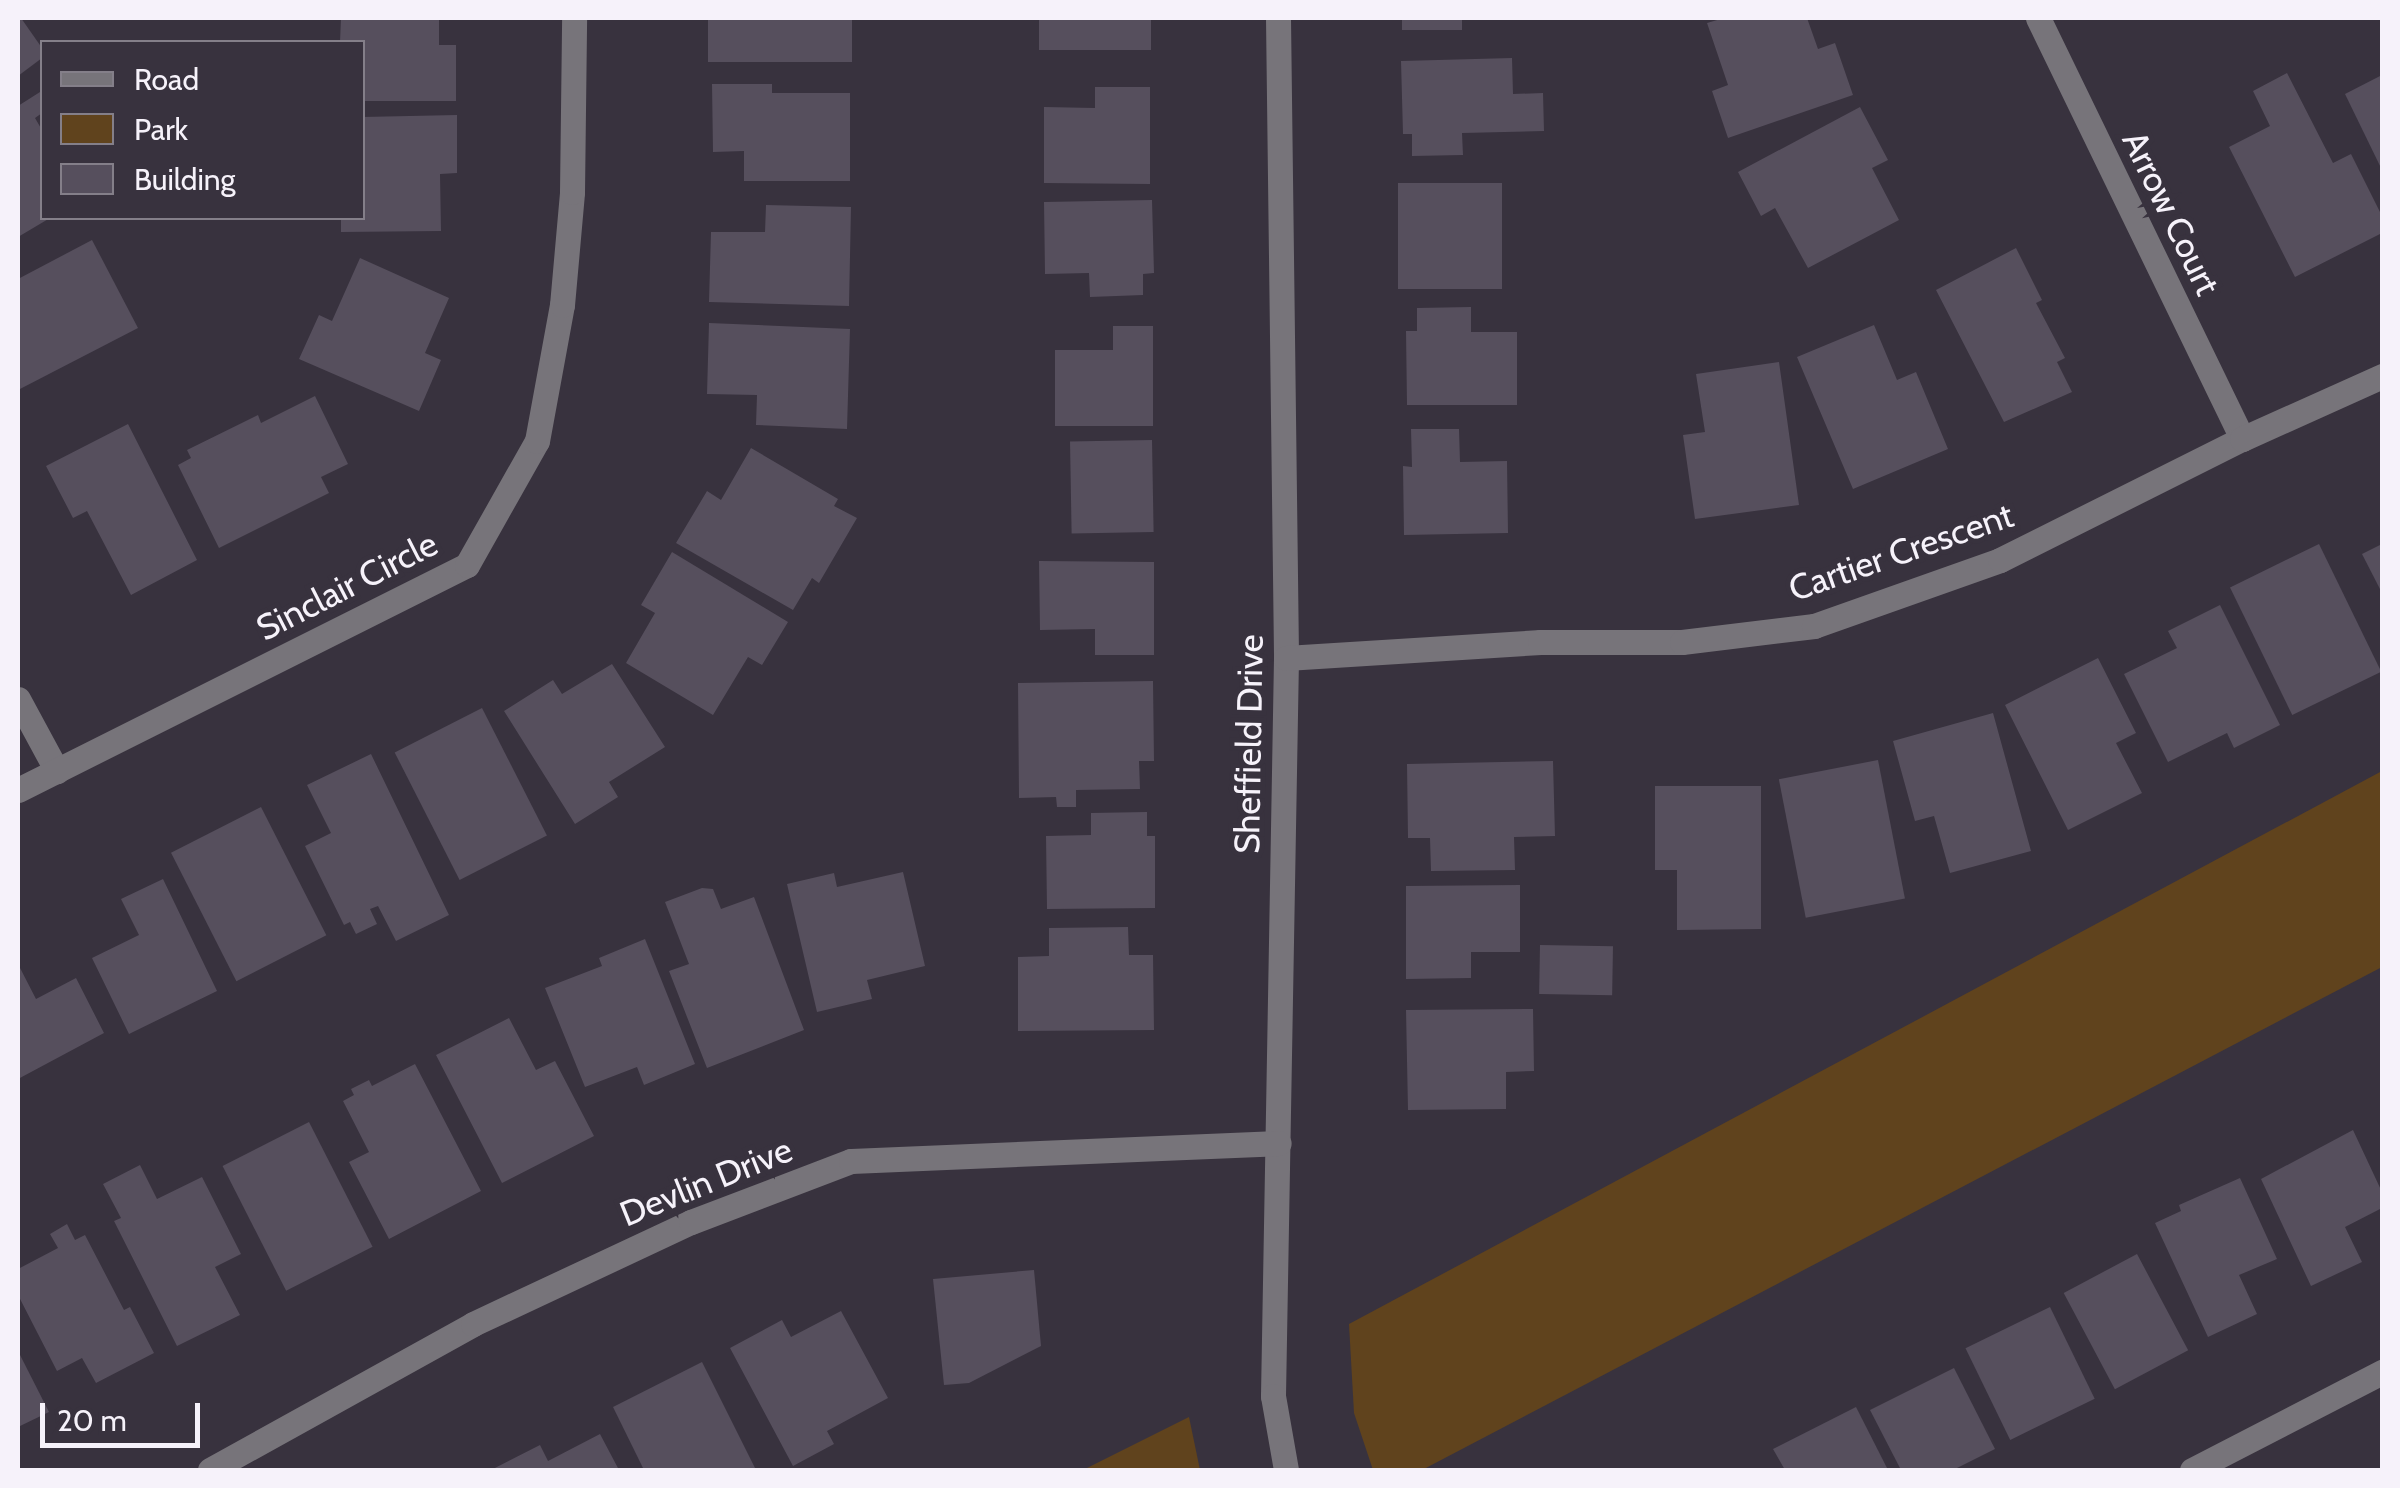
<!DOCTYPE html>
<html>
<head>
<meta charset="utf-8">
<style>
  body { margin:0 }
  #map { position:relative; width:2400px; height:1488px; overflow:hidden; background:#38323e; font-family:Cabin,sans-serif }
  div>[style] { position:absolute }
  .green>* { inset:0; background:#60431d }
  .building>* { inset:0; background:#564f5d; transform-origin:0 0 }
  .minor>* { height:25px; margin:-12.5px; padding:0 12.5px; transform-origin:12.5px; border-radius:12.5px; background:#77747a }
  span { translate:-50% -50%; white-space:nowrap; text-align:center; line-height:1.15; -webkit-text-stroke:10px #38323e; paint-order:stroke }
  .street-label { font-size:35px; color:#f6f2fa }
  .frame { position:absolute; inset:0; border:20px solid #f6f2fa; pointer-events:none }
  .legend { position:absolute; left:40px; top:40px; width:325px; height:180px; box-sizing:border-box; background:#38323e; border:2px solid #847f89; margin:0; padding:12px 18px; list-style:none; font-size:30px; color:#f6f2fa }
  .legend li { display:flex; align-items:center; gap:20px; height:50px }
  .legend b { width:50px; border:2px solid #847f89 }
  .scale { position:absolute; left:40px; top:1403px; width:160px; height:45px; box-sizing:border-box; border:5px solid #f6f2fa; border-top:0; padding-left:12px; font-size:30px; line-height:35px; white-space:nowrap; color:#f6f2fa; -webkit-text-stroke:8px #38323e; paint-order:stroke }
</style>
</head>
<body>
<div id="map">
  <div class="green">
    <i style="clip-path:polygon(2382px 771px,2382px 967px,1422px 1470px,1373px 1470px,1354px 1413px,1349px 1324px)"></i>
    <i style="clip-path:polygon(1189px 1417px,1200px 1470px,1083px 1470px)"></i>
  </div>
  <div class="building">
    <i style="clip-path:polygon(21px 18px,42px 48px,42px 58px,18px 76px,18px 21px)"></i>
    <i style="clip-path:polygon(341px 18px,439px 18px,439px 45px,456px 45px,456px 101px,362px 101px,362px 42px,340px 42px)"></i>
    <i style="left:708px;top:18px;width:144px;height:44px"></i>
    <i style="left:1039px;top:18px;width:112px;height:32px"></i>
    <i style="left:1402px;top:18px;width:60px;height:12px"></i>
    <i style="clip-path:polygon(1724px 18px,1807px 18px,1818px 49px,1835px 43px,1853px 95px,1728px 138px,1712px 91px,1728px 85px,1707px 23px)"></i>
    <i style="clip-path:polygon(1512px 58px,1513px 94px,1543px 93px,1544px 131px,1462px 133px,1463px 155px,1412px 156px,1412px 134px,1403px 134px,1401px 61px)"></i>
    <i style="clip-path:polygon(2287px 73px,2333px 163px,2351px 154px,2382px 216px,2382px 233px,2295px 277px,2229px 147px,2270px 126px,2253px 91px)"></i>
    <i style="clip-path:polygon(2382px 75px,2382px 170px,2345px 94px)"></i>
    <i style="clip-path:polygon(712px 84px,772px 84px,772px 93px,850px 93px,850px 181px,744px 181px,744px 151px,713px 152px)"></i>
    <i style="clip-path:polygon(1095px 87px,1150px 87px,1150px 184px,1044px 183px,1044px 107px,1095px 108px)"></i>
    <i style="clip-path:polygon(40px 92px,42px 113px,35px 118px,42px 130px,42px 218px,50px 218px,18px 237px,18px 106px)"></i>
    <i style="clip-path:polygon(1860px 107px,1888px 160px,1872px 168px,1899px 220px,1808px 268px,1775px 208px,1761px 216px,1738px 172px)"></i>
    <i style="clip-path:polygon(457px 115px,457px 173px,440px 174px,441px 231px,341px 232px,341px 218px,362px 218px,362px 117px)"></i>
    <i style="left:1398px;top:183px;width:104px;height:106px"></i>
    <i style="clip-path:polygon(1152px 200px,1154px 273px,1143px 274px,1143px 295px,1090px 297px,1089px 273px,1045px 274px,1044px 202px)"></i>
    <i style="clip-path:polygon(766px 205px,851px 207px,849px 306px,709px 302px,711px 232px,765px 232px)"></i>
    <i style="clip-path:polygon(92px 240px,138px 328px,18px 390px,18px 279px)"></i>
    <i style="clip-path:polygon(2016px 248px,2042px 300px,2036px 303px,2065px 358px,2057px 362px,2072px 392px,2004px 422px,1936px 290px)"></i>
    <i style="clip-path:polygon(360px 258px,449px 298px,425px 353px,441px 360px,419px 411px,299px 359px,319px 315px,332px 321px)"></i>
    <i style="clip-path:polygon(1471px 307px,1471px 332px,1517px 332px,1517px 405px,1407px 405px,1406px 331px,1417px 331px,1417px 308px)"></i>
    <i style="clip-path:polygon(709px 323px,850px 329px,847px 429px,756px 425px,757px 395px,707px 394px)"></i>
    <i style="clip-path:polygon(1874px 325px,1897px 380px,1916px 372px,1948px 449px,1853px 489px,1797px 357px)"></i>
    <i style="clip-path:polygon(1113px 326px,1153px 326px,1153px 426px,1055px 426px,1055px 350px,1113px 350px)"></i>
    <i style="clip-path:polygon(1779px 362px,1799px 505px,1695px 519px,1683px 435px,1705px 432px,1696px 374px)"></i>
    <i style="clip-path:polygon(315px 396px,348px 464px,321px 477px,329px 493px,219px 548px,178px 465px,191px 458px,187px 450px,258px 415px,261px 423px)"></i>
    <i style="clip-path:polygon(128px 424px,197px 560px,131px 595px,87px 511px,73px 518px,46px 466px)"></i>
    <i style="clip-path:polygon(1411px 429px,1459px 429px,1460px 462px,1507px 461px,1508px 533px,1404px 535px,1403px 466px,1412px 467px)"></i>
    <i style="left:1152px;top:440px;width:92px;height:82px;rotate:89deg"></i>
    <i style="clip-path:polygon(751px 448px,838px 499px,834px 506px,857px 518px,819px 583px,812px 578px,793px 610px,676px 543px,707px 491px,721px 500px)"></i>
    <i style="left:2319px;top:544px;width:142px;height:99px;rotate:64deg"></i>
    <i style="clip-path:polygon(2382px 544px,2382px 593px,2362px 554px)"></i>
    <i style="clip-path:polygon(672px 552px,788px 622px,762px 665px,748px 657px,713px 715px,626px 663px,655px 613px,641px 605px)"></i>
    <i style="clip-path:polygon(1039px 561px,1154px 562px,1154px 655px,1095px 655px,1095px 629px,1040px 630px)"></i>
    <i style="clip-path:polygon(2220px 605px,2280px 725px,2234px 748px,2227px 733px,2168px 762px,2124px 674px,2177px 648px,2168px 631px)"></i>
    <i style="clip-path:polygon(2098px 658px,2136px 733px,2116px 743px,2142px 793px,2068px 830px,2005px 705px)"></i>
    <i style="clip-path:polygon(612px 664px,665px 747px,609px 782px,618px 797px,575px 824px,504px 711px,553px 680px,562px 694px)"></i>
    <i style="clip-path:polygon(1153px 681px,1154px 761px,1139px 761px,1140px 789px,1076px 790px,1076px 807px,1057px 807px,1056px 797px,1019px 798px,1018px 683px)"></i>
    <i style="left:482px;top:708px;width:143px;height:98px;rotate:63deg"></i>
    <i style="clip-path:polygon(1993px 713px,2031px 851px,1950px 873px,1934px 816px,1915px 821px,1893px 741px)"></i>
    <i style="clip-path:polygon(371px 754px,449px 915px,396px 941px,378px 906px,370px 909px,377px 924px,356px 934px,350px 922px,344px 925px,305px 846px,331px 833px,307px 785px)"></i>
    <i style="left:1878px;top:760px;width:141px;height:101px;rotate:79deg"></i>
    <i style="clip-path:polygon(1553px 761px,1555px 836px,1514px 837px,1515px 870px,1431px 871px,1430px 838px,1408px 838px,1407px 764px)"></i>
    <i style="clip-path:polygon(1655px 786px,1761px 786px,1761px 929px,1677px 930px,1677px 870px,1655px 870px)"></i>
    <i style="left:261px;top:807px;width:144px;height:101px;rotate:63deg"></i>
    <i style="clip-path:polygon(1147px 812px,1147px 836px,1155px 836px,1155px 908px,1047px 909px,1046px 836px,1091px 835px,1091px 813px)"></i>
    <i style="clip-path:polygon(903px 872px,925px 966px,867px 980px,872px 999px,817px 1012px,787px 884px,834px 873px,837px 887px)"></i>
    <i style="clip-path:polygon(163px 879px,217px 991px,129px 1034px,92px 958px,139px 935px,121px 899px)"></i>
    <i style="clip-path:polygon(1520px 885px,1520px 952px,1471px 952px,1471px 978px,1406px 979px,1406px 886px)"></i>
    <i style="clip-path:polygon(702px 888px,713px 889px,721px 909px,754px 897px,804px 1030px,707px 1068px,669px 971px,689px 964px,665px 902px)"></i>
    <i style="clip-path:polygon(1128px 927px,1129px 955px,1153px 955px,1154px 1030px,1018px 1031px,1018px 957px,1049px 956px,1049px 928px)"></i>
    <i style="clip-path:polygon(645px 939px,695px 1064px,644px 1085px,637px 1067px,585px 1087px,545px 988px,602px 966px,599px 958px)"></i>
    <i style="left:1540px;top:945px;width:73px;height:49px;rotate:1deg"></i>
    <i style="clip-path:polygon(18px 964px,36px 999px,76px 978px,104px 1033px,18px 1079px)"></i>
    <i style="clip-path:polygon(1533px 1009px,1534px 1071px,1506px 1072px,1506px 1109px,1408px 1110px,1406px 1010px)"></i>
    <i style="clip-path:polygon(509px 1018px,536px 1070px,555px 1061px,594px 1136px,502px 1183px,436px 1055px)"></i>
    <i style="clip-path:polygon(415px 1064px,481px 1191px,389px 1239px,349px 1162px,369px 1152px,343px 1101px,354px 1095px,351px 1089px,369px 1080px,372px 1086px)"></i>
    <i style="left:309px;top:1122px;width:140px;height:97px;rotate:63deg"></i>
    <i style="clip-path:polygon(2353px 1130px,2382px 1192px,2382px 1208px,2345px 1227px,2362px 1262px,2311px 1286px,2261px 1179px)"></i>
    <i style="clip-path:polygon(140px 1165px,157px 1199px,202px 1177px,241px 1254px,215px 1267px,240px 1315px,177px 1346px,114px 1221px,121px 1218px,103px 1184px)"></i>
    <i style="clip-path:polygon(2240px 1178px,2277px 1259px,2239px 1275px,2257px 1314px,2208px 1337px,2155px 1223px,2181px 1211px,2179px 1205px)"></i>
    <i style="clip-path:polygon(67px 1224px,75px 1240px,85px 1235px,124px 1310px,130px 1307px,154px 1353px,96px 1383px,82px 1358px,57px 1371px,18px 1295px,18px 1269px,58px 1248px,50px 1234px)"></i>
    <i style="left:2137px;top:1254px;width:109px;height:83px;rotate:62deg"></i>
    <i style="clip-path:polygon(1034px 1270px,1041px 1346px,969px 1383px,944px 1385px,933px 1279px)"></i>
    <i style="left:2050px;top:1307px;width:102px;height:94px;rotate:64deg"></i>
    <i style="clip-path:polygon(841px 1311px,888px 1398px,827px 1431px,834px 1444px,793px 1466px,730px 1348px,782px 1320px,791px 1337px)"></i>
    <i style="clip-path:polygon(18px 1351px,49px 1412px,18px 1427px)"></i>
    <i style="clip-path:polygon(702px 1362px,756px 1470px,644px 1470px,613px 1407px)"></i>
    <i style="clip-path:polygon(1954px 1368px,1995px 1449px,1953px 1470px,1901px 1470px,1870px 1410px)"></i>
    <i style="clip-path:polygon(1856px 1407px,1888px 1470px,1785px 1470px,1773px 1449px)"></i>
    <i style="clip-path:polygon(600px 1434px,619px 1470px,491px 1470px,540px 1445px,548px 1461px)"></i>
  </div>
  <div class="minor">
    <i style="left:1278px;top:18px;width:640px;rotate:89.28deg"></i>
    <i style="left:1286px;top:658px;width:738px;rotate:91.01deg"></i>
    <i style="left:1273px;top:1396px;width:75px;rotate:80deg"></i>
    <i style="left:2038px;top:18px;width:468px;rotate:64.1deg"></i>
    <i style="left:1286px;top:658px;width:255px;rotate:-3.6deg"></i>
    <i style="left:1540px;top:642px;width:142px"></i>
    <i style="left:1682px;top:642px;width:133px;rotate:-6.9deg"></i>
    <i style="left:1814px;top:626px;width:197px;rotate:-19.5deg"></i>
    <i style="left:2000px;top:560px;width:271px;rotate:-26.6deg"></i>
    <i style="left:2242px;top:439px;width:154px;rotate:-24.2deg"></i>
    <i style="left:18px;top:699px;width:82px;rotate:61.6deg"></i>
    <i style="left:18px;top:790px;width:502px;rotate:-26.62deg"></i>
    <i style="left:467px;top:565px;width:142px;rotate:-60.6deg"></i>
    <i style="left:537px;top:441px;width:138px;rotate:-79.6deg"></i>
    <i style="left:562px;top:305px;width:113px;rotate:-84.9deg"></i>
    <i style="left:572px;top:192px;width:174px;rotate:-89.3deg"></i>
    <i style="left:210px;top:1470px;width:301px;rotate:-29deg"></i>
    <i style="left:473px;top:1324px;width:241px;rotate:-25.1deg"></i>
    <i style="left:691px;top:1222px;width:171px;rotate:-20.9deg"></i>
    <i style="left:851px;top:1161px;width:428px;rotate:-2.4deg"></i>
    <i style="left:2192px;top:1470px;width:214px;rotate:-27.3deg"></i>
  </div>
  <div class="street-label">
    <span style="left:2171px;top:213px;rotate:64deg">Arrow Court</span>
    <span style="left:1901px;top:552px;rotate:-19deg">Cartier Crescent</span>
    <span style="left:347px;top:586px;rotate:-27deg">Sinclair Circle</span>
    <span style="left:1249px;top:744px;rotate:-89deg">Sheffield Drive</span>
    <span style="left:706px;top:1182px;rotate:-22deg">Devlin Drive</span>
  </div>
  <div class="frame"></div>
  <ul class="legend">
  <li><b style="height:12px;background:#77747a"></b>Road</li>
  <li><b style="height:28px;background:#60431d"></b>Park</li>
  <li><b style="height:28px;background:#564f5d"></b>Building</li>
  </ul>
  <div class="scale">20 m</div>
</div>
</body>
</html>
